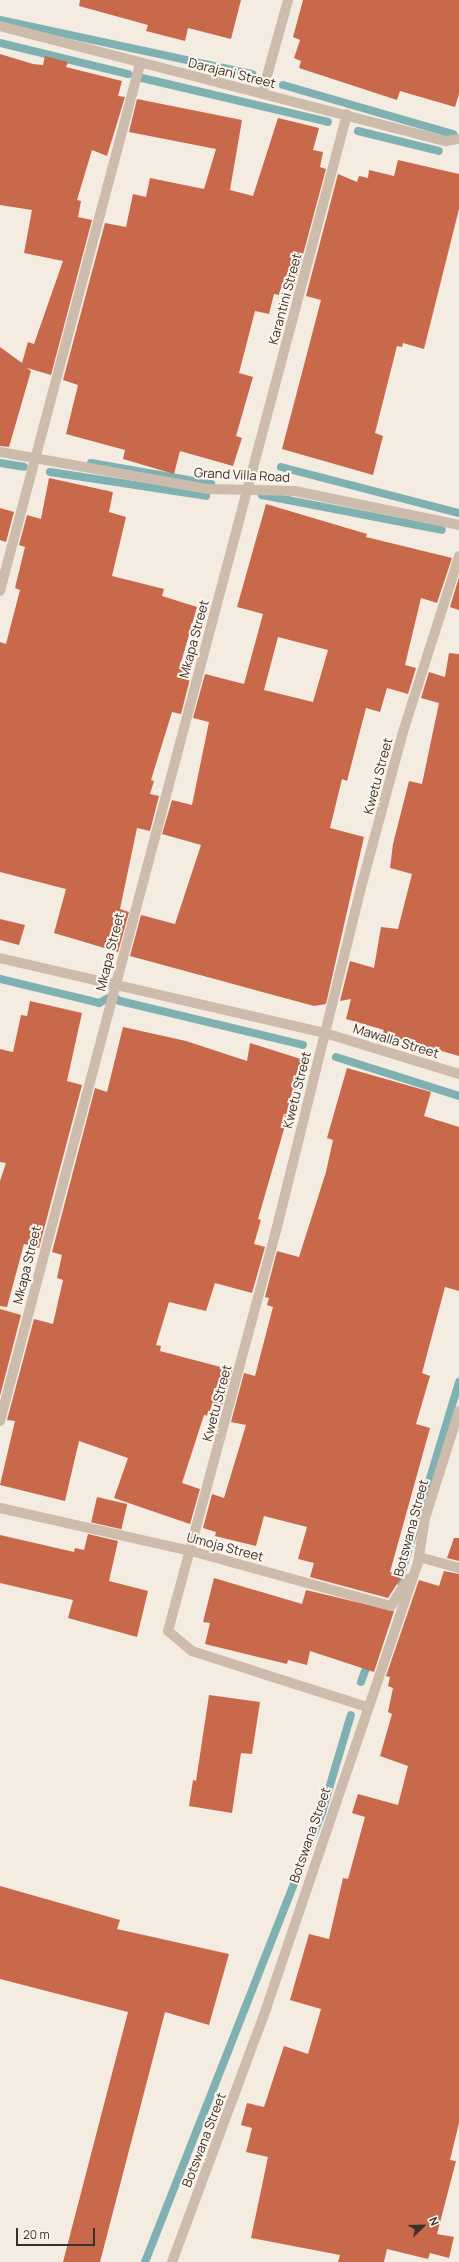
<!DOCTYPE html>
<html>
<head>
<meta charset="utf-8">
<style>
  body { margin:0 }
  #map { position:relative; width:459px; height:2262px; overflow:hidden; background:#f4ebe1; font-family:Manrope,sans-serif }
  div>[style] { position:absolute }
  .stream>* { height:8px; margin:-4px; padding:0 4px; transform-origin:4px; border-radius:4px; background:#7fb0b2 }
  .building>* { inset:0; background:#c8694b; transform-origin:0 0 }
  .minor>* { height:10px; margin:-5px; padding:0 5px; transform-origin:5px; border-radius:5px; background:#cdbbac }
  span { translate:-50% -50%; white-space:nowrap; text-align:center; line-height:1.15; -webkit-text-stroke:4px #fbf5ee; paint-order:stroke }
  .street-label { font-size:13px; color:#3b302b }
  .north { position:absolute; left:403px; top:2206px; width:40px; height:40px; -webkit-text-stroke:3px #fbf5ee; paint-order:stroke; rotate:67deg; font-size:11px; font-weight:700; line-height:16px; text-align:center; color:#3b302b }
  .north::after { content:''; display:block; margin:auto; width:14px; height:18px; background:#3b302b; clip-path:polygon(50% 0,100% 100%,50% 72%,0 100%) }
  .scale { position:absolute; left:16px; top:2228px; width:79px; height:18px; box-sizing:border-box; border:2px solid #3b302b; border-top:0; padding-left:5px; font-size:12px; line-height:14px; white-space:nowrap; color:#3b302b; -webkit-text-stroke:3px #fbf5ee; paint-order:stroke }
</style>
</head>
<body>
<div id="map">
  <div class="stream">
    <i style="left:0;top:20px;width:258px;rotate:12.1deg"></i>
    <i style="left:0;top:43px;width:132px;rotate:13.6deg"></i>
    <i style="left:142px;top:78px;width:191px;rotate:13.3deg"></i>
    <i style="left:283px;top:85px;width:177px;rotate:16.1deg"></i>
    <i style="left:358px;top:131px;width:83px;rotate:13.9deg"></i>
    <i style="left:0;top:463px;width:24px;rotate:9deg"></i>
    <i style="left:91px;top:463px;width:122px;rotate:9.9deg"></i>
    <i style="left:281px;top:467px;width:184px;rotate:14.5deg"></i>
    <i style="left:50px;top:472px;width:158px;rotate:8.7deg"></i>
    <i style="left:262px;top:495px;width:183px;rotate:11deg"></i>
    <i style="left:0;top:979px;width:102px;rotate:13.6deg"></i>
    <i style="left:99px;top:1003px;width:15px;rotate:-28deg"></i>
    <i style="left:112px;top:996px;width:9px;rotate:32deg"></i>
    <i style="left:120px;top:1001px;width:188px;rotate:13.5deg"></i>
    <i style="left:336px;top:1057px;width:129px;rotate:17.6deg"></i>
    <i style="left:399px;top:1581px;width:208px;rotate:-73.2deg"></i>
    <i style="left:361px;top:1682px;width:23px;rotate:-70deg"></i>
    <i style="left:145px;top:2262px;width:484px;rotate:-68.5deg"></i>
    <i style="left:322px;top:1812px;width:101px;rotate:-73.4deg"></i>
  </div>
  <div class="building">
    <i style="clip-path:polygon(80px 0,241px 0,231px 39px,188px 28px,185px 41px,146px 31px,148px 25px,79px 6px)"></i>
    <i style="clip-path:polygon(303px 0,459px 0,459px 94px,455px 107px,400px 91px,397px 100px,299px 68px,301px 61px,294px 58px,300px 40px,293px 37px)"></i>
    <i style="clip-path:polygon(0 54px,33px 64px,43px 65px,45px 56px,68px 62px,66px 67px,122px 81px,118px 96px,125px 97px,107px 156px,92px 150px,77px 200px,81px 201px,78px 217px,92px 220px,51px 375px,27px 368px,31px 371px,9px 447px,0 446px,0 347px,22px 363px,28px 342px,34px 344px,63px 261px,24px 253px,32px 210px,0 205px)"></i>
    <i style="clip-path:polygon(137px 99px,242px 120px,230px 190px,253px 196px,278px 118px,319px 128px,313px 150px,323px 152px,320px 167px,326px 169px,293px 292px,281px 288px,279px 295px,274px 294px,269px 314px,255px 311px,239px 373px,253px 377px,236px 436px,242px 438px,233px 466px,180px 451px,174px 474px,123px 459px,125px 450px,66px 434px,78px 385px,63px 380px,105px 223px,126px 227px,133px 194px,146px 197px,150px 178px,204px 189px,216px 149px,129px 132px)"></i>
    <i style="clip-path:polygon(398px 160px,459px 174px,459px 209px,424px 349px,403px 343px,402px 347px,397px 346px,375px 433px,383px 436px,373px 475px,282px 449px,321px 300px,306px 296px,338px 174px,357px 182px,359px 176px,368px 178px,369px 170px,394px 176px)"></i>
    <i style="clip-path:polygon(49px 478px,113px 492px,109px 512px,126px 517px,112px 576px,164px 589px,162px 596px,197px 607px,180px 666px,192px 671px,181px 714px,172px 712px,151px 780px,154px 781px,150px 794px,159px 796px,150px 831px,137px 828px,120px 909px,129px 912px,118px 952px,54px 933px,66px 889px,0 872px,0 642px,6px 644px,20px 590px,15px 588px,25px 547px,19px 545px,27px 515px,41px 519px)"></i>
    <i style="clip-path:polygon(evenodd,266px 504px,367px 534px,366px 537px,452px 558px,437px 603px,421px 598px,405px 665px,416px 668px,408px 694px,387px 688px,380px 712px,366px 708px,347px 781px,342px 779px,330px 828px,364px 837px,326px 1004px,314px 1006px,130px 956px,141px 915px,175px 924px,201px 845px,162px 834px,172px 800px,192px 805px,209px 722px,193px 718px,205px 674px,244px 684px,263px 614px,237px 607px,266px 504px,278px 637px,328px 650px,313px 702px,264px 690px,278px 637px)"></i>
    <i style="clip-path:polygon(0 508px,14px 512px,6px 542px,0 540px)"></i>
    <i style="clip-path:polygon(459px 577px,459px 610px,450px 607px)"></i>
    <i style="clip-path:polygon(449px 653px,459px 654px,459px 1056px,382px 1034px,384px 1030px,346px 1019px,351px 999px,340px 1001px,350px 961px,374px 968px,381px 927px,398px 929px,412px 874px,390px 868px,393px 844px,409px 781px,422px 784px,439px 703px,421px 698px,429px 672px,445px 677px)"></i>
    <i style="clip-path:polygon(0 919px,25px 925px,19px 945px,0 940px)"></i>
    <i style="clip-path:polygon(30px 1001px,82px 1013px,67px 1081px,82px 1085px,39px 1248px,24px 1244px,7px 1307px,0 1306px,0 1181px,6px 1163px,0 1162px,0 1049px,13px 1052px,21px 1015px,27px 1016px)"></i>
    <i style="clip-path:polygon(123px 1027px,186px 1041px,247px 1061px,250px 1043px,304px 1060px,258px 1219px,261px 1220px,254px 1244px,265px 1247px,252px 1293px,215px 1283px,206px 1311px,169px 1302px,156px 1345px,161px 1346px,160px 1351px,232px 1370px,219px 1418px,204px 1415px,182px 1483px,200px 1489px,190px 1524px,114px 1498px,128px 1458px,79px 1441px,65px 1501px,0 1485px,15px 1421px,7px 1420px,34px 1319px,53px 1324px,63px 1280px,57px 1278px,62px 1255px,52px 1252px,95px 1088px,107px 1092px)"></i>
    <i style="clip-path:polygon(347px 1068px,431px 1092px,424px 1116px,459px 1127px,459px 1291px,445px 1287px,422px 1373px,430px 1376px,416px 1424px,430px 1428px,390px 1572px,402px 1576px,388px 1598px,310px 1577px,314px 1563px,298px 1559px,307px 1527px,264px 1516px,256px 1546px,215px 1536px,216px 1532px,203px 1528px,212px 1494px,224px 1498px,246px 1425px,231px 1422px,244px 1373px,255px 1376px,273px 1307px,267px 1305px,269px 1298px,265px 1297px,277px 1251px,299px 1257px,326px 1172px,333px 1140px,327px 1138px)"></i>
    <i style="clip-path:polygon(0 1309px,21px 1315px,0 1396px)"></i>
    <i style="left:97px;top:1497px;width:31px;height:26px;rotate:13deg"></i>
    <i style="clip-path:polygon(88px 1534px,118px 1541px,109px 1581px,148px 1591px,137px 1637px,68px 1618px,73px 1600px,0 1583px,0 1535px,74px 1552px,75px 1548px,84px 1550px)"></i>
    <i style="clip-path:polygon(454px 1538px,459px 1538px,459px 1561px,447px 1558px)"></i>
    <i style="clip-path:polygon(444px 1571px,459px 1574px,459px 2123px,450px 2160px,456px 2161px,437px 2234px,454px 2237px,449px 2258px,430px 2253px,428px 2259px,387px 2249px,384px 2262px,338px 2262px,340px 2255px,251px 2238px,268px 2157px,246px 2152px,252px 2128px,241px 2125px,247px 2103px,264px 2107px,284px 2046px,308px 2054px,321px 2009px,290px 2000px,309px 1934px,329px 1939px,343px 1878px,348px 1879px,365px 1817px,352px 1813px,358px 1794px,398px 1805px,408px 1766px,380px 1756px,392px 1714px,388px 1712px,393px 1688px,388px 1686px,390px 1677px,386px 1676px,419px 1580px,439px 1586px)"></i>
    <i style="clip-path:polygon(214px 1578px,302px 1604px,306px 1590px,394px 1611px,374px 1672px,310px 1651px,307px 1665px,288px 1660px,287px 1664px,205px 1644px,210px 1623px,203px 1622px)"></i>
    <i style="clip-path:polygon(209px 1695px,260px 1702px,252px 1754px,241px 1753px,232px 1813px,189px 1806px,193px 1780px,196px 1781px)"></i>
    <i style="clip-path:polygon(0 1886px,120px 1920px,117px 1929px,229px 1954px,209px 2025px,165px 2012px,100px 2262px,63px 2262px,128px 2012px,0 1979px)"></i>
  </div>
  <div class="minor">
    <i style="left:0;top:26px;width:461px;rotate:14.5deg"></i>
    <i style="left:446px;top:141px;width:13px;rotate:-9deg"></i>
    <i style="left:262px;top:94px;width:98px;rotate:-74.5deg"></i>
    <i style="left:0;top:452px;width:210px;rotate:10.1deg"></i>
    <i style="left:207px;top:489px;width:88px;rotate:1.3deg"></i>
    <i style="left:295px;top:491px;width:167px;rotate:11.7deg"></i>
    <i style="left:0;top:591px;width:545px;rotate:-75.12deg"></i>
    <i style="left:0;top:958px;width:334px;rotate:13deg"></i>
    <i style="left:325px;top:1033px;width:140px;rotate:17deg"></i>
    <i style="left:0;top:1421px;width:1352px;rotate:-75.13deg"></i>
    <i style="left:0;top:1508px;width:196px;rotate:12.7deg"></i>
    <i style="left:191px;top:1551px;width:207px;rotate:15.4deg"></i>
    <i style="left:391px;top:1606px;width:32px;rotate:-58deg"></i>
    <i style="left:419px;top:1557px;width:41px;rotate:15.4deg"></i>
    <i style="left:367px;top:1707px;width:184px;rotate:-162.3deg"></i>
    <i style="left:192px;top:1651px;width:31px;rotate:-140deg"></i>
    <i style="left:168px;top:1631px;width:418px;rotate:-74.9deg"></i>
    <i style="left:277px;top:1227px;width:357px;rotate:-76.1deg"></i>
    <i style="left:363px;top:880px;width:150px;rotate:-74.9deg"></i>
    <i style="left:402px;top:735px;width:188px;rotate:-72.3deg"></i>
    <i style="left:172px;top:2262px;width:273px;rotate:-69.6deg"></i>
    <i style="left:267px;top:2006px;width:469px;rotate:-71.2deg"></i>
    <i style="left:418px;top:1562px;width:45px;rotate:-81deg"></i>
    <i style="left:425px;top:1518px;width:112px;rotate:-72.4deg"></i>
  </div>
  <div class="street-label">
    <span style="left:232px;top:73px;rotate:14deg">Darajani Street</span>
    <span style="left:285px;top:299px;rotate:-75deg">Karantini Street</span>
    <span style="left:242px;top:475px;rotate:3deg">Grand Villa Road</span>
    <span style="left:194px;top:639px;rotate:-75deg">Mkapa Street</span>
    <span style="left:378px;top:776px;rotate:-75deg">Kwetu Street</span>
    <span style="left:110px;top:952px;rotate:-76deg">Mkapa Street</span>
    <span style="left:396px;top:1041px;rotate:17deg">Mawalla Street</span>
    <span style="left:297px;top:1090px;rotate:-76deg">Kwetu Street</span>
    <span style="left:27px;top:1265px;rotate:-76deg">Mkapa Street</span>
    <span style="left:217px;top:1403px;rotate:-75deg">Kwetu Street</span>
    <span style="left:411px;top:1528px;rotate:-75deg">Botswana Street</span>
    <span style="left:225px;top:1547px;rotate:15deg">Umoja Street</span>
    <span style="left:310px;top:1835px;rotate:-71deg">Botswana Street</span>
    <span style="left:204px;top:2140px;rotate:-69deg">Botswana Street</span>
  </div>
  <div class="north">N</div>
  <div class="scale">20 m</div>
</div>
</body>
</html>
